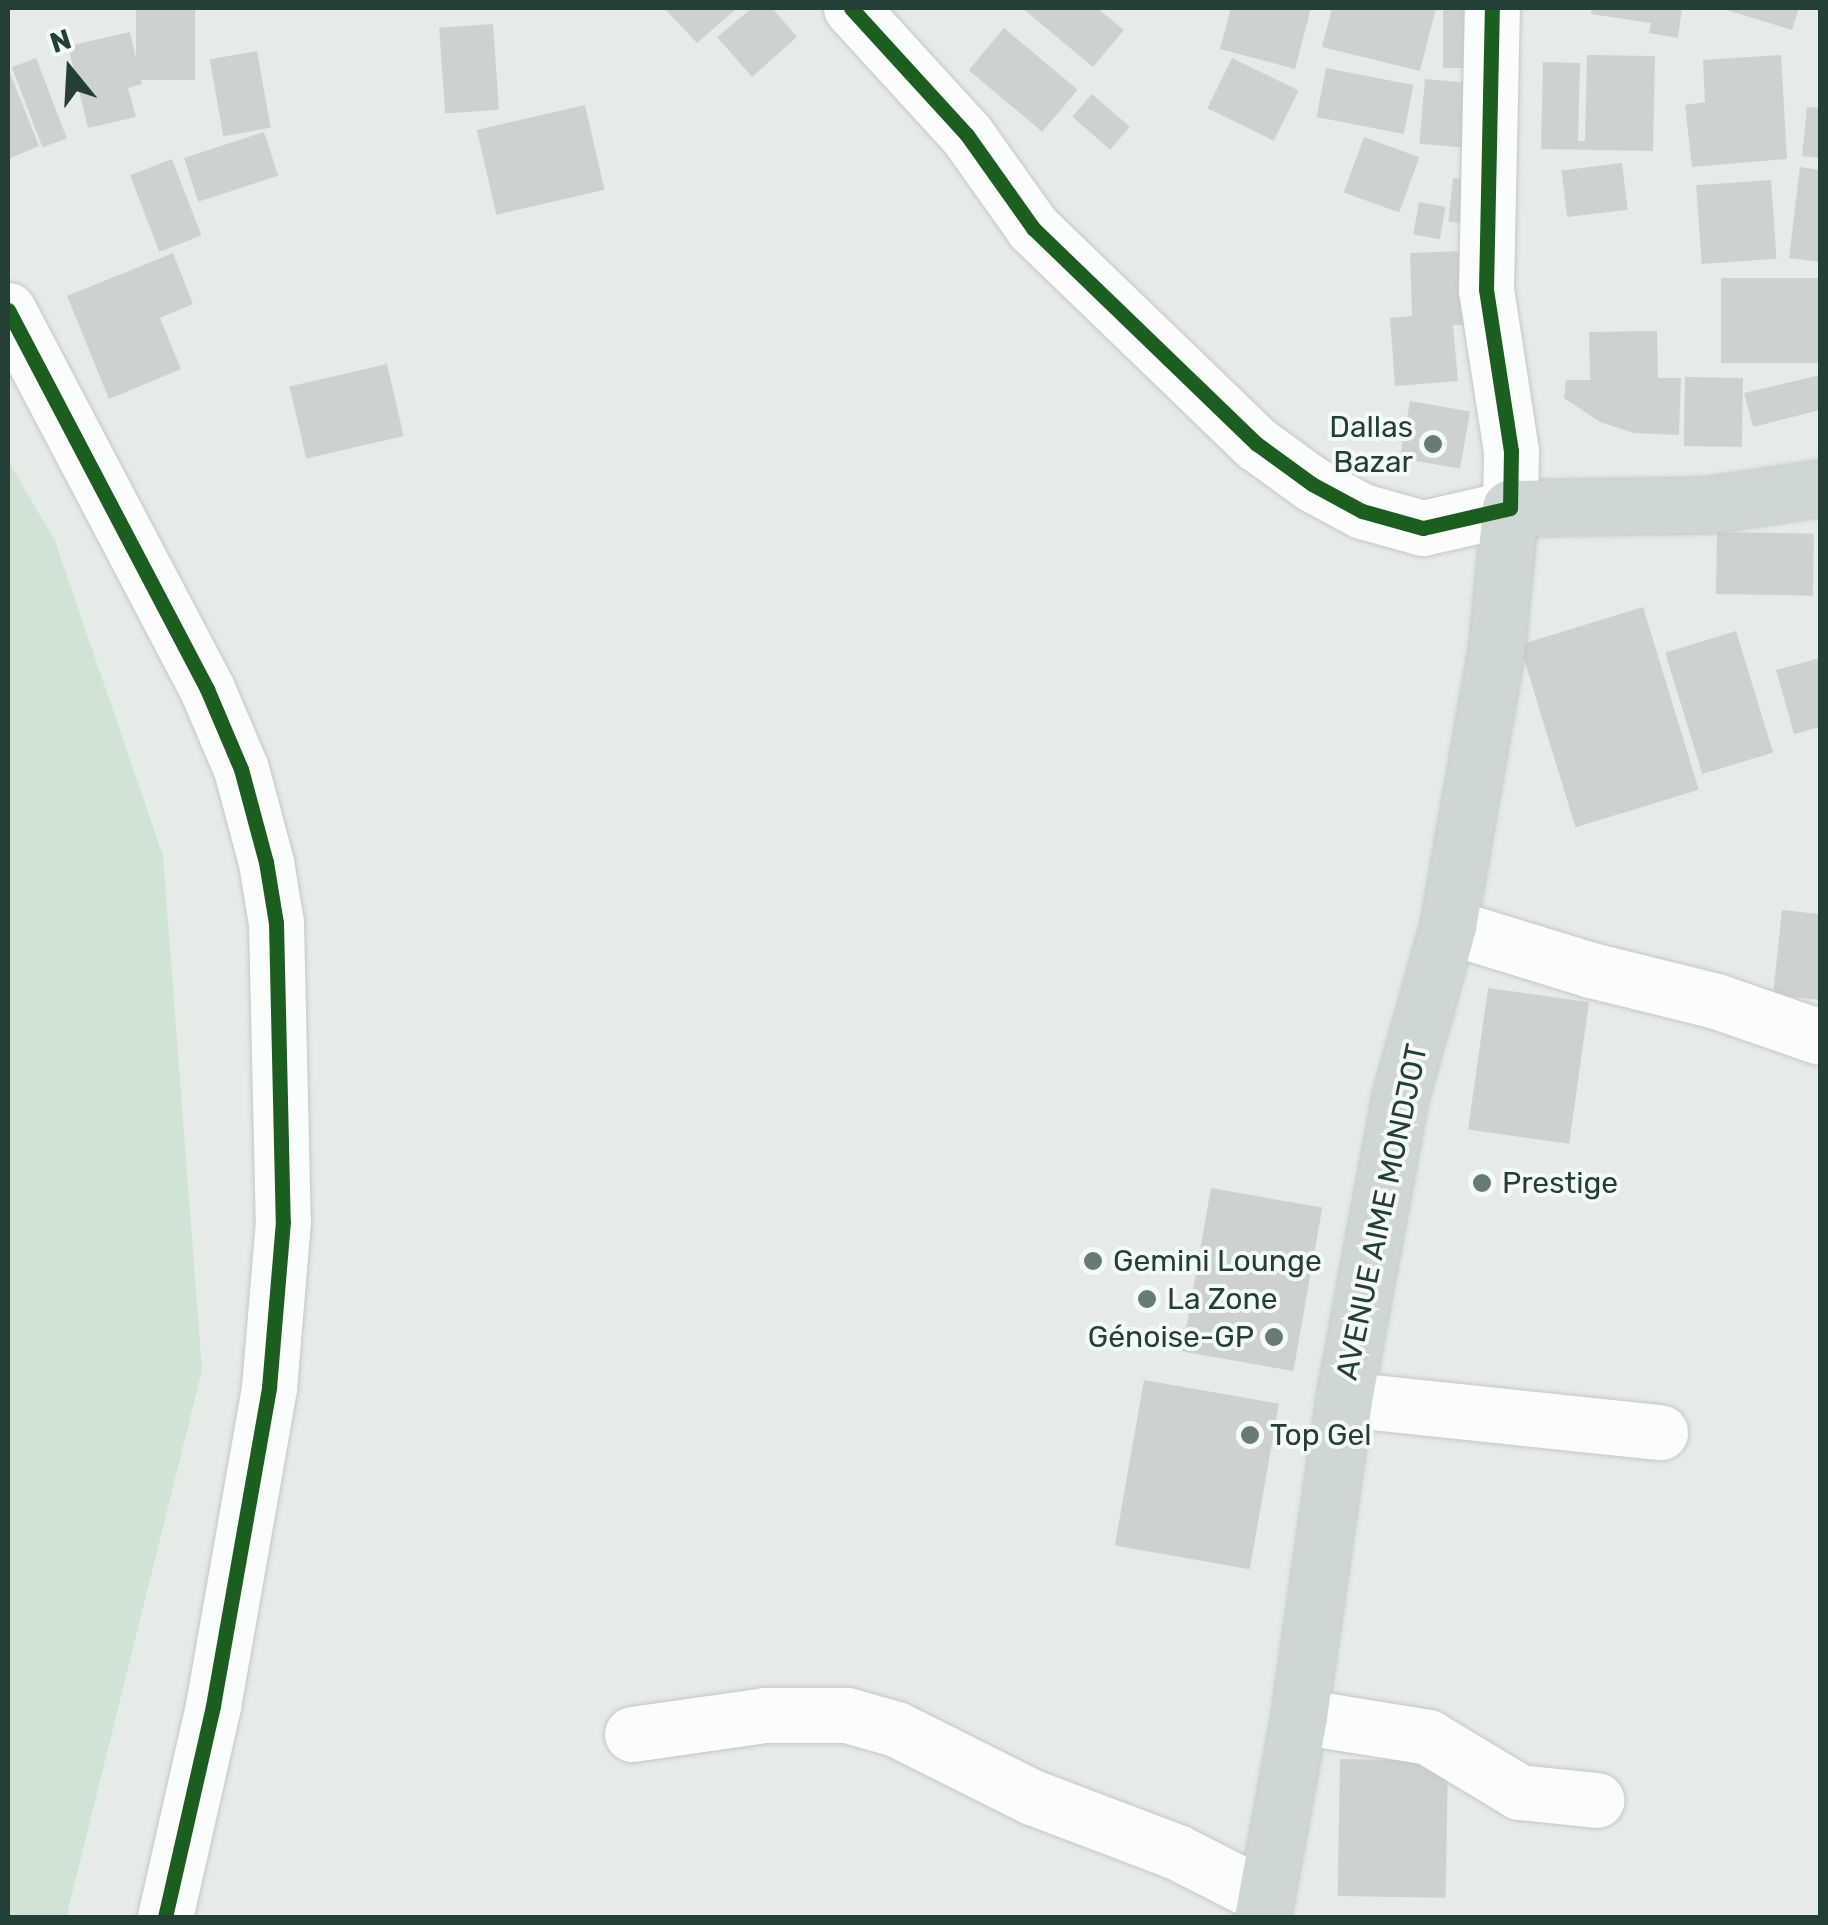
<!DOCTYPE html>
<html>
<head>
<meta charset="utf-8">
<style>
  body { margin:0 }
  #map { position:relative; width:1828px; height:1925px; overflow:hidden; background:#e6ebe8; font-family:Rubik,sans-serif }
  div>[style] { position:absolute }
  .green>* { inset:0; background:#cfe4d4 }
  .building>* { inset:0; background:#cdd2d0; transform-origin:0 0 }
  .roads { filter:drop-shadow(0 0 2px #c3c8c5) drop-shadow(0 0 2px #c3c8c5) }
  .minor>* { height:55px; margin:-27.5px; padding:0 27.5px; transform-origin:27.5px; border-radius:27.5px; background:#fbfcfc }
  .major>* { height:55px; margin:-27.5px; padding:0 27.5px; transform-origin:27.5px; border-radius:27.5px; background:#ced7d4 }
  .cycleway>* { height:15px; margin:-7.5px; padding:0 7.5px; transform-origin:7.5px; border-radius:7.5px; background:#1b5e20 }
  .dots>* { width:28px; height:28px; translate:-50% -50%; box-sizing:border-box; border:5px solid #f4faf7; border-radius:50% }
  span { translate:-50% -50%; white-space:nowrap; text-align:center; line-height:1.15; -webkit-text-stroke:8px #f4faf7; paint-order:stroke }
  .poi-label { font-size:30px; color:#233f36 }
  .right { translate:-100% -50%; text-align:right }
  .left { translate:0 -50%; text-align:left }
  .street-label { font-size:30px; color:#233f36 }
  .frame { position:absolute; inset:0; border:10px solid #233f36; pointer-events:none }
  .north { position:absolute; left:20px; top:20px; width:100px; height:100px; -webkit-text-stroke:8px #f4faf7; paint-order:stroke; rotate:342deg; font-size:28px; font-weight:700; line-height:40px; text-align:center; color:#233f36 }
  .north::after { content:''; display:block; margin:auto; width:35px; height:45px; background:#233f36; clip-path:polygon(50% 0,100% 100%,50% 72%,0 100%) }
</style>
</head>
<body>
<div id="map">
  <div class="green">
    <i style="clip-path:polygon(8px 460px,55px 541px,163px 856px,202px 1370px,66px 1918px,8px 1917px)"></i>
  </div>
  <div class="building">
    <i style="left:136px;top:8px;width:59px;height:72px"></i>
    <i style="clip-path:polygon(664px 8px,737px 8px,697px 43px)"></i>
    <i style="clip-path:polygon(752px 8px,772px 8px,797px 37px,752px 77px,717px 37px)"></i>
    <i style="clip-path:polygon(1022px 8px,1097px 8px,1124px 30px,1093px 67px)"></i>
    <i style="clip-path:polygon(1231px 8px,1311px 8px,1295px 69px,1220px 49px)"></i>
    <i style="clip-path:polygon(1332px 8px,1436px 8px,1420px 71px,1322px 47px)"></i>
    <i style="left:1443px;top:8px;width:38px;height:60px"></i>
    <i style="clip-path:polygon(1592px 8px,1682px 8px,1678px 38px,1649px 33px,1651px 23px,1591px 14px)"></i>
    <i style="clip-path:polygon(1720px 8px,1799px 8px,1792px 30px)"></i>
    <i style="left:493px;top:24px;width:86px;height:54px;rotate:86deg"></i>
    <i style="left:1004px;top:28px;width:96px;height:55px;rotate:40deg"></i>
    <i style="clip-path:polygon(130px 32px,142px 84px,128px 88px,136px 117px,88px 128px,68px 46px)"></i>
    <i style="left:257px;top:51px;width:78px;height:48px;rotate:80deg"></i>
    <i style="clip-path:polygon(1587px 55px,1655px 56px,1653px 151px,1541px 149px,1543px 62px,1580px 63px,1578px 141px,1585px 141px)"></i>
    <i style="clip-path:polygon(1781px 55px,1787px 159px,1692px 167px,1685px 105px,1705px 102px,1703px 60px)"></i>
    <i style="left:36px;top:58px;width:86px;height:26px;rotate:69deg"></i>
    <i style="left:1232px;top:58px;width:74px;height:56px;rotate:26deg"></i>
    <i style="clip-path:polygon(8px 68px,39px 146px,8px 159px)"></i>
    <i style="left:1326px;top:68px;width:89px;height:50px;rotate:11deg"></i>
    <i style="left:1425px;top:79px;width:44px;height:65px;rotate:5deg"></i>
    <i style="left:1092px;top:94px;width:50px;height:30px;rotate:41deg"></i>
    <i style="left:585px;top:105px;width:87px;height:111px;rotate:77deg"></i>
    <i style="clip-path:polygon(1807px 107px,1820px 108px,1820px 158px,1802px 156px)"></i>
    <i style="left:264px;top:132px;width:46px;height:84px;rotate:72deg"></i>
    <i style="left:1364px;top:137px;width:59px;height:59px;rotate:20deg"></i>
    <i style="left:172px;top:159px;width:82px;height:45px;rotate:69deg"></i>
    <i style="left:1622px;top:163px;width:47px;height:61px;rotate:83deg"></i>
    <i style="clip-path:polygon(1800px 167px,1820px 170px,1820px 262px,1789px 258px)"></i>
    <i style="left:1453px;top:178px;width:27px;height:44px;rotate:6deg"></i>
    <i style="left:1771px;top:180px;width:79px;height:75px;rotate:86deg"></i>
    <i style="left:1419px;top:202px;width:27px;height:33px;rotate:10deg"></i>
    <i style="clip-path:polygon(1463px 251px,1466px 325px,1453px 325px,1458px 381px,1395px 386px,1390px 318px,1412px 316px,1410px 253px)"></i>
    <i style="clip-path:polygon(173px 253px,193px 304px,160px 318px,181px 369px,109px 399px,67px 296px)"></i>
    <i style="left:1820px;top:278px;width:85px;height:99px;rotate:90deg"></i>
    <i style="clip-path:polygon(1657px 331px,1658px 378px,1681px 378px,1679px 435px,1634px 433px,1600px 422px,1564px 398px,1566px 380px,1590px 380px,1589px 332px)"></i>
    <i style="left:387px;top:364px;width:74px;height:100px;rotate:77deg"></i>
    <i style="clip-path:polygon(1820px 375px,1820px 410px,1753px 427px,1744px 393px)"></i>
    <i style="left:1685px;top:377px;width:58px;height:69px;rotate:1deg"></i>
    <i style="left:1410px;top:401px;width:61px;height:58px;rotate:10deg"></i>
    <i style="left:1717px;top:532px;width:97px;height:62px;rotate:1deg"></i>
    <i style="left:1643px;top:607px;width:191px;height:129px;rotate:73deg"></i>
    <i style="left:1736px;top:631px;width:127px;height:74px;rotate:73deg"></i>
    <i style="clip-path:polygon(1820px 658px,1820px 727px,1794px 734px,1776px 670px)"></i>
    <i style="clip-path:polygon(1782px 910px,1820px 914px,1820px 1000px,1773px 995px)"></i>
    <i style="left:1488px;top:988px;width:102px;height:143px;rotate:8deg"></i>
    <i style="left:1211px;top:1188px;width:113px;height:166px;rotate:10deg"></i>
    <i style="left:1144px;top:1380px;width:137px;height:168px;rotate:10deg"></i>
    <i style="left:1340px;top:1759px;width:108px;height:137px;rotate:1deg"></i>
  </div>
  <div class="roads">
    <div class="minor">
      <i style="left:851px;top:8px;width:172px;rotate:47.6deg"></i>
      <i style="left:967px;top:135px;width:114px;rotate:54.6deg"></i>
      <i style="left:1033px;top:228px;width:311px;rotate:44deg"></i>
      <i style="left:1257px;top:444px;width:68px;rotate:36deg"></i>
      <i style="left:1312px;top:484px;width:57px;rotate:28.4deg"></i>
      <i style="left:1362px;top:511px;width:63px;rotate:15.6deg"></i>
      <i style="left:1423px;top:528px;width:89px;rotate:-12.9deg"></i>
      <i style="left:1510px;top:508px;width:57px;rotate:-89deg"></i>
      <i style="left:1511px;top:451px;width:164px;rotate:-98.8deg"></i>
      <i style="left:1486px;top:289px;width:281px;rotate:-88.8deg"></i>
      <i style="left:8px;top:310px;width:428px;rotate:62.3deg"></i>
      <i style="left:207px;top:689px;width:87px;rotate:67deg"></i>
      <i style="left:241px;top:769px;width:96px;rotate:75deg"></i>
      <i style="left:266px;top:862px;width:62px;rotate:80.7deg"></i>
      <i style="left:276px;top:923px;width:298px;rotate:88.7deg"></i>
      <i style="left:283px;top:1221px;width:168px;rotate:94.8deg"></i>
      <i style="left:269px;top:1388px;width:323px;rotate:100deg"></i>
      <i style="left:213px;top:1706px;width:217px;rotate:102.8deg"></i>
      <i style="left:1448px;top:926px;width:150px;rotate:17.1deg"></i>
      <i style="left:1591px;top:970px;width:129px;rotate:13.9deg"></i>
      <i style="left:1716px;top:1001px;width:110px;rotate:19.1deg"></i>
      <i style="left:1344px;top:1399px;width:318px;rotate:6deg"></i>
      <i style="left:1299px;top:1716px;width:131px;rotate:9.2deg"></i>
      <i style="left:1428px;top:1737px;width:106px;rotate:31.1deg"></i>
      <i style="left:1519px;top:1792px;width:78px;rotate:5.9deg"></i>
      <i style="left:632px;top:1734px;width:134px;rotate:-8.1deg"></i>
      <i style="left:765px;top:1715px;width:82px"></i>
      <i style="left:847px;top:1715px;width:51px;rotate:15.9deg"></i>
      <i style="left:896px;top:1729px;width:152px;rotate:26.6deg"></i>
      <i style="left:1032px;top:1797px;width:155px;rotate:20.8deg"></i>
      <i style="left:1177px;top:1852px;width:99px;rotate:27.1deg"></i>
    </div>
    <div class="major">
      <i style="left:1262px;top:1918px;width:205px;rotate:-79.6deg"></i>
      <i style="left:1299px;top:1716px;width:320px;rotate:-81.9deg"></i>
      <i style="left:1344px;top:1399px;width:307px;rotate:-79.5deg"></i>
      <i style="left:1400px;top:1097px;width:178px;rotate:-74.3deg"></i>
      <i style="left:1448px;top:926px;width:286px;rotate:-80.1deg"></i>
      <i style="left:1497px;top:644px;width:137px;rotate:-84.5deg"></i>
      <i style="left:1510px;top:508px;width:197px;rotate:-0.9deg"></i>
      <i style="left:1707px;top:505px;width:114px;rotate:-8.6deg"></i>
    </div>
  </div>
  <div class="cycleway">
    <i style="left:851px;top:8px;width:172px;rotate:47.6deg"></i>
    <i style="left:967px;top:135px;width:114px;rotate:54.6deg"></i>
    <i style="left:1033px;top:228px;width:311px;rotate:44deg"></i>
    <i style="left:1257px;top:444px;width:68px;rotate:36deg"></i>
    <i style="left:1312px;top:484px;width:57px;rotate:28.4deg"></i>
    <i style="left:1362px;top:511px;width:63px;rotate:15.6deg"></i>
    <i style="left:1423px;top:528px;width:89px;rotate:-12.9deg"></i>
    <i style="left:1510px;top:508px;width:57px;rotate:-89deg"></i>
    <i style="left:1511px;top:451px;width:164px;rotate:-98.8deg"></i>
    <i style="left:1486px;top:289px;width:281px;rotate:-88.8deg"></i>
    <i style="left:8px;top:310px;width:428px;rotate:62.3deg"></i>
    <i style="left:207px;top:689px;width:87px;rotate:67deg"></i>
    <i style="left:241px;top:769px;width:96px;rotate:75deg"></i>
    <i style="left:266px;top:862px;width:62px;rotate:80.7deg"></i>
    <i style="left:276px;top:923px;width:298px;rotate:88.7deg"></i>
    <i style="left:283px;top:1221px;width:168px;rotate:94.8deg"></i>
    <i style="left:269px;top:1388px;width:323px;rotate:100deg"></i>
    <i style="left:213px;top:1706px;width:217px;rotate:102.8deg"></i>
  </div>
  <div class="dots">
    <i style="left:1433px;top:444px;background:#677b74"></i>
    <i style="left:1482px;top:1183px;background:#677b74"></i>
    <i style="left:1093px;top:1261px;background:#677b74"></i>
    <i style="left:1147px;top:1299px;background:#677b74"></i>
    <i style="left:1274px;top:1337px;background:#677b74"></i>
    <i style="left:1250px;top:1435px;background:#677b74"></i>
  </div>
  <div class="poi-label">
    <span class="right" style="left:1413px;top:444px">Dallas<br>Bazar</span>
    <span class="left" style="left:1502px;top:1183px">Prestige</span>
    <span class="left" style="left:1113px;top:1261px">Gemini Lounge</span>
    <span class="left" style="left:1167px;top:1299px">La Zone</span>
    <span class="right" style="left:1254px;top:1337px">Génoise-GP</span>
    <span class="left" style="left:1270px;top:1435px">Top Gel</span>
  </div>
  <div class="street-label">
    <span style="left:1382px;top:1212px;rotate:-78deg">AVENUE AIME MONDJOT</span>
  </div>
  <div class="frame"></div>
  <div class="north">N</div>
</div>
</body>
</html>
